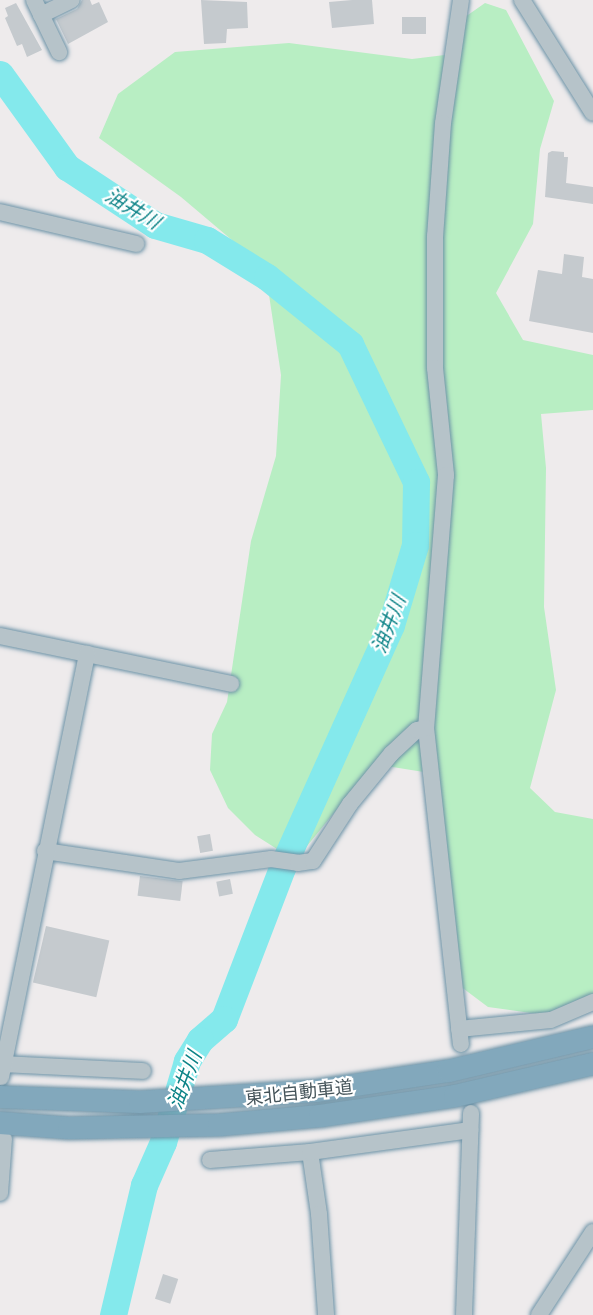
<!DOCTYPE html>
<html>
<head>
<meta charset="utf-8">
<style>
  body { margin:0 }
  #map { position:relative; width:593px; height:1315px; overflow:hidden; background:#eeebec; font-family:Ubuntu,"Noto Sans JP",sans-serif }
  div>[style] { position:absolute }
  .green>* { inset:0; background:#b8eec3 }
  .river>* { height:27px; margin:-13.5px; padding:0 13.5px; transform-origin:13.5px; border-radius:13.5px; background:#84e9ec }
  .building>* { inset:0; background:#c5cace; transform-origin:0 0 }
  .roads { filter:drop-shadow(0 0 2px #6d93a7) drop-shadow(0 0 2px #6d93a7) }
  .minor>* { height:16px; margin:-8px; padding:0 8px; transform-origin:8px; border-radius:8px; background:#b6c3c9 }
  .highway>* { height:22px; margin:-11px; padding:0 11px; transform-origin:11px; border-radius:11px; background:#82a8bc }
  span { translate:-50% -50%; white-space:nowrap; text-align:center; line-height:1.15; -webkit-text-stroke:4.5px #fff; paint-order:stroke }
  .street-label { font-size:18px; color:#445359 }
  .water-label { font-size:20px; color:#0c8387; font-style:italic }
</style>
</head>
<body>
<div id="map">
  <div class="green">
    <i style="clip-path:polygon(485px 3px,506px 10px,554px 101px,540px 149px,533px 224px,496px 293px,523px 340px,593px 355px,593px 410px,541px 414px,546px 468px,544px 607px,556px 690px,530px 788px,555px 812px,593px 819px,593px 1009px,566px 1018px,488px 1007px,452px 980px,436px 774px,374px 764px,307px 846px,290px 851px,277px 849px,255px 835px,228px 808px,210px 770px,212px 734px,227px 702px,251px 541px,276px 456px,281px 375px,265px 268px,181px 197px,99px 138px,118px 94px,175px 52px,289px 43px,412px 59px,453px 54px,465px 17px)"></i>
  </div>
  <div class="river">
    <i style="left:0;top:74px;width:115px;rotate:54.2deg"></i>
    <i style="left:67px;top:167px;width:105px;rotate:33.4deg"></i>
    <i style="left:155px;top:225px;width:54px;rotate:16.1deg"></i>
    <i style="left:207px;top:240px;width:70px;rotate:31.7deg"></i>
    <i style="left:267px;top:277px;width:107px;rotate:38.9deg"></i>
    <i style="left:350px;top:344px;width:153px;rotate:64.4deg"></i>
    <i style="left:416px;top:482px;width:63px;rotate:90.9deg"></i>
    <i style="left:415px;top:545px;width:84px;rotate:106.7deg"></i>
    <i style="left:391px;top:625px;width:266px;rotate:114.2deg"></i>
    <i style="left:282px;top:868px;width:162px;rotate:111deg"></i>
    <i style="left:224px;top:1019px;width:32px;rotate:139deg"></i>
    <i style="left:200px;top:1040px;width:25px;rotate:122deg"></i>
    <i style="left:187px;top:1061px;width:84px;rotate:106.5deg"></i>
    <i style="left:163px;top:1142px;width:47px;rotate:113.8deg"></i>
    <i style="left:144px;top:1185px;width:134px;rotate:103.4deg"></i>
  </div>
  <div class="building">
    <i style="clip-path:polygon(82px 0,90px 0,92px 5px,99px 2px,108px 22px,68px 44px,56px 19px,77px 9px)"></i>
    <i style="clip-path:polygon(201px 0,247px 2px,248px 28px,227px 29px,226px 43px,204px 44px)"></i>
    <i style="clip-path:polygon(352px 0,372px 0,374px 24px,332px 28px,329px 2px)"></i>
    <i style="clip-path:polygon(16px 3px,42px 50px,27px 57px,22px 44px,17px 46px,5px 18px,8px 16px,5px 8px)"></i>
    <i style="left:426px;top:17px;width:17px;height:24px;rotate:90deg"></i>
    <i style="clip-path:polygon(552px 151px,564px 152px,564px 157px,568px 157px,566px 183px,593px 187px,593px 204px,545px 197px,548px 153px)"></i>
    <i style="clip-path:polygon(564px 254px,584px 257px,582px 277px,593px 279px,593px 333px,529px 321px,538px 270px,562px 274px)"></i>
    <i style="left:210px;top:834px;width:17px;height:13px;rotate:80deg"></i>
    <i style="left:140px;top:876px;width:43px;height:20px;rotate:7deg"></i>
    <i style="left:230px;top:879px;width:15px;height:14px;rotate:79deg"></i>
    <i style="left:46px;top:926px;width:65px;height:58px;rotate:13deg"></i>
    <i style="left:163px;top:1274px;width:16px;height:26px;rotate:18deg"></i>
  </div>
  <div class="roads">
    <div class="minor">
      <i style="left:34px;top:0;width:58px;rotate:64.3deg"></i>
      <i style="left:461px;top:0;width:124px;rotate:98.3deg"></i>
      <i style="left:443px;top:123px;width:113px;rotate:94deg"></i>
      <i style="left:435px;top:236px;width:132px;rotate:90deg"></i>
      <i style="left:435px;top:368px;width:108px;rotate:84.1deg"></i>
      <i style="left:446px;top:475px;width:254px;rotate:94.5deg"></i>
      <i style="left:426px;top:728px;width:318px;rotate:83.7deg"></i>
      <i style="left:522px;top:0;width:133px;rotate:57.9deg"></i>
      <i style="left:41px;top:15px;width:34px;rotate:-26deg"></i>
      <i style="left:0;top:212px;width:140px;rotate:13.2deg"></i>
      <i style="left:0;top:636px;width:236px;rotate:11.7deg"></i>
      <i style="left:45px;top:851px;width:135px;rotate:8.5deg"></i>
      <i style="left:179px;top:871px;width:93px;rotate:-7.4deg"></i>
      <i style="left:271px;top:859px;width:27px;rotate:8deg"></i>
      <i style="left:298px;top:863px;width:15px;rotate:-8deg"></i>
      <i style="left:313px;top:861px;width:68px;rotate:-57deg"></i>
      <i style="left:350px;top:804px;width:65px;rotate:-50.6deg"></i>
      <i style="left:391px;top:754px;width:35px;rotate:-43deg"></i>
      <i style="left:417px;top:730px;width:9px;rotate:-13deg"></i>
      <i style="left:459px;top:1029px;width:92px;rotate:-5.6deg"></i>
      <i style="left:551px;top:1020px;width:46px;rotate:-23.2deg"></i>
      <i style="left:0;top:1064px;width:143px;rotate:2.8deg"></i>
      <i style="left:1px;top:1077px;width:432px;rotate:-78.5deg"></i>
      <i style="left:310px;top:1152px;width:63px;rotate:81.7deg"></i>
      <i style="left:319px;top:1214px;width:101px;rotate:86deg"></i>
      <i style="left:210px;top:1160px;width:100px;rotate:-4.6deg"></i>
      <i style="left:310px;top:1152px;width:162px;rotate:-7.8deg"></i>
      <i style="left:0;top:1193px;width:54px;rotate:-85.8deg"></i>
      <i style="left:464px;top:1315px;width:202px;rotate:-88deg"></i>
      <i style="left:539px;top:1315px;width:99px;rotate:-57deg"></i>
    </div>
    <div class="highway">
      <i style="left:0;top:1097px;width:140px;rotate:2deg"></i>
      <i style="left:140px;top:1102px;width:176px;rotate:-3.6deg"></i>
      <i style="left:316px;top:1091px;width:134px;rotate:-8.6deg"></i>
      <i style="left:449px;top:1071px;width:148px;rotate:-13.3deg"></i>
      <i style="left:0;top:1123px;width:69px;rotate:4.1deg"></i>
      <i style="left:69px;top:1128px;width:150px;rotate:-1.1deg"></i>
      <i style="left:219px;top:1125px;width:101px;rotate:-5.1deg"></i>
      <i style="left:320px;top:1116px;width:136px;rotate:-8.4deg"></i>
      <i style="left:455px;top:1096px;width:142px;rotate:-13.1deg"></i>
    </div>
  </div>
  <div class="street-label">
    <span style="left:299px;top:1092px;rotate:-6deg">東北自動車道</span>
  </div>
  <div class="water-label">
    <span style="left:133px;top:208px;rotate:31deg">油井川</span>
    <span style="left:388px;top:624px;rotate:-69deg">油井川</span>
    <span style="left:184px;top:1080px;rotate:-69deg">油井川</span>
  </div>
</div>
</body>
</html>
